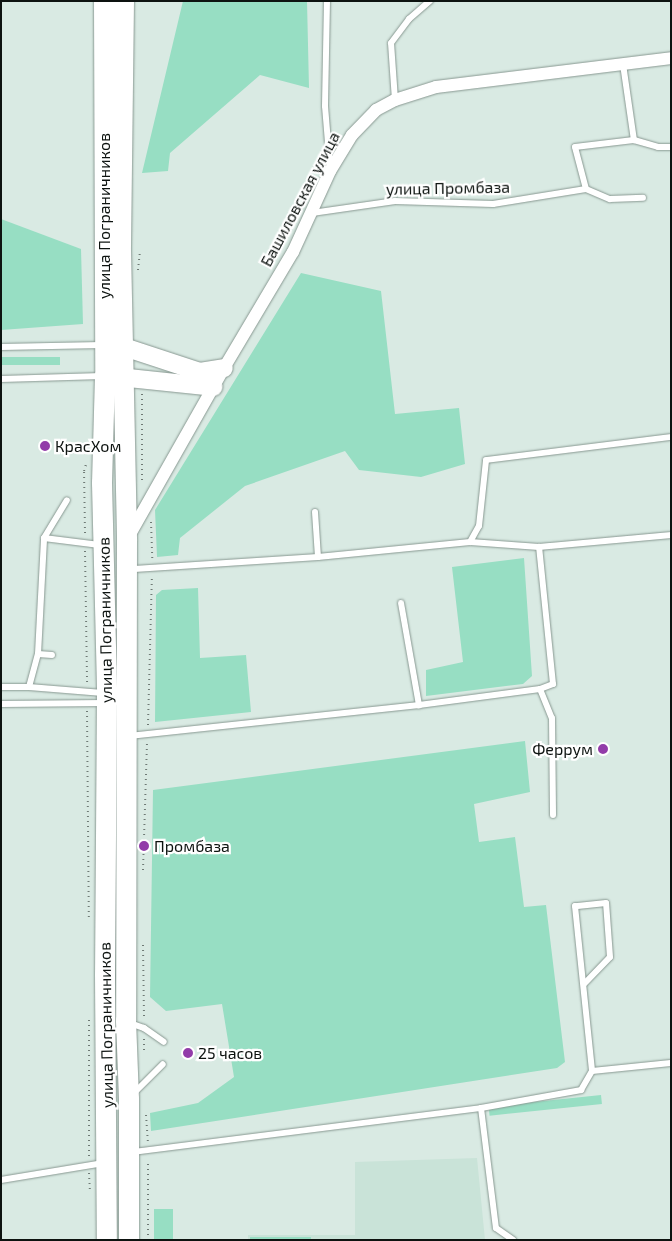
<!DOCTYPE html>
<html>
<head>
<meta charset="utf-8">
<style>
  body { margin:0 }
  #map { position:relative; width:672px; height:1241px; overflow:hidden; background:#d9eae3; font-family:"Exo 2",sans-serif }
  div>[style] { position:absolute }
  .built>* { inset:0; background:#c9e3d8 }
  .green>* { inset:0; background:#97dec3; transform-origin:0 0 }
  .path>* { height:2px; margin-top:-1px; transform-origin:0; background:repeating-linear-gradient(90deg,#6e7974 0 1px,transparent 0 5px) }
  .roads { filter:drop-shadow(0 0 1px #889891) drop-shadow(0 0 1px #889891) }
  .lane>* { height:6px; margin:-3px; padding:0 3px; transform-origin:3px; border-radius:3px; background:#fff }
  .street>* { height:12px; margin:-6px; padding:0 6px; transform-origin:6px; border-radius:6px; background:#fff }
  .secondary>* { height:18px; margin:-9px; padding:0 9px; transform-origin:9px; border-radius:9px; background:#fff }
  .primary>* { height:20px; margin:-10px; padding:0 10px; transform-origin:10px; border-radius:10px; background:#fff }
  .dots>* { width:14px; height:14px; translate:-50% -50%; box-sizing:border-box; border:2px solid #fff; border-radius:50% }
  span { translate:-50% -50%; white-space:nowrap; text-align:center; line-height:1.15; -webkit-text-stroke:4.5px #fff; paint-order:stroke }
  .street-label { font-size:16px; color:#0d1310 }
  .poi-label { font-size:16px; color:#0d1310 }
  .left { translate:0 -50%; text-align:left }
  .right { translate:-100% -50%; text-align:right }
  .frame { position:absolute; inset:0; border:2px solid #0d1310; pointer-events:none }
</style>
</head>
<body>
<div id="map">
  <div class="built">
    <i style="clip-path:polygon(477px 1158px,485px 1240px,248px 1240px,248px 1235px,355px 1235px,355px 1162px)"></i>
  </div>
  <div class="green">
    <i style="clip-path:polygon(183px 1px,307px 1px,309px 88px,260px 75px,170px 153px,168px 171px,142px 173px)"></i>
    <i style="clip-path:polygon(1px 219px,81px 249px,83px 324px,1px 330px)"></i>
    <i style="clip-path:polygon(301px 273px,381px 291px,395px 414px,459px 408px,465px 464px,421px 477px,359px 470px,345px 451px,245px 486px,180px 538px,178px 555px,157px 557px,155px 510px)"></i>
    <i style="left:60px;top:357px;width:8px;height:59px;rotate:90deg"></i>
    <i style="clip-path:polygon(524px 558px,532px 676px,523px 684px,426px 696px,426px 670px,463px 662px,452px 567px)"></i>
    <i style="clip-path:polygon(198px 588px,200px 658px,246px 655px,251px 712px,155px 722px,156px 595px,162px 590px)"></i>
    <i style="clip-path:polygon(525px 741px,530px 792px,474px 804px,479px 842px,515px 837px,524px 907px,546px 905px,565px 1062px,557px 1068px,151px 1131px,150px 1113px,198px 1103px,234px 1077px,222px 1004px,166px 1011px,150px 997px,153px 790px)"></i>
    <i style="left:601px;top:1095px;width:9px;height:113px;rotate:84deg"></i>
    <i style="left:154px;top:1209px;width:19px;height:31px"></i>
    <i style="left:250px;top:1237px;width:61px;height:3px"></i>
  </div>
  <div class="path">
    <i style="left:138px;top:270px;width:20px;rotate:-84deg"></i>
    <i style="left:142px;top:394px;width:88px;rotate:90deg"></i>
    <i style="left:151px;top:522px;width:38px;rotate:88deg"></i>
    <i style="left:85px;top:533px;width:62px;rotate:-90.9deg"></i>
    <i style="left:84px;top:471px;width:7px;rotate:-74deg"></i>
    <i style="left:85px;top:551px;width:132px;rotate:89.1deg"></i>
    <i style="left:87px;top:711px;width:210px;rotate:89.5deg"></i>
    <i style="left:148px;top:725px;width:150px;rotate:-88.5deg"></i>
    <i style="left:143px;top:870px;width:128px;rotate:-88.2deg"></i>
    <i style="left:143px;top:945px;width:75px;rotate:89.2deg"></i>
    <i style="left:144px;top:1050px;width:13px;rotate:-90deg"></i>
    <i style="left:146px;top:1115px;width:27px;rotate:86deg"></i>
    <i style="left:89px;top:1156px;width:140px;rotate:-90deg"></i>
    <i style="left:89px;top:1173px;width:18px;rotate:87deg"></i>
    <i style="left:148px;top:1240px;width:80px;rotate:-90deg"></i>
  </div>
  <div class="roads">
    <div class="lane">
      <i style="left:327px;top:1px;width:105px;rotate:91.1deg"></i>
      <i style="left:325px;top:106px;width:61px;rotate:85.3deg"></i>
      <i style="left:623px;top:64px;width:77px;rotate:81.8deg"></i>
      <i style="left:634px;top:140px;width:25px;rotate:16deg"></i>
      <i style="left:658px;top:147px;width:13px"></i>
      <i style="left:395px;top:100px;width:57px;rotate:-94deg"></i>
      <i style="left:391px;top:43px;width:30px;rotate:-53deg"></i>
      <i style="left:409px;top:19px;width:28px;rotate:-41deg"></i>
      <i style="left:586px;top:189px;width:43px;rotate:-104.7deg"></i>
      <i style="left:575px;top:147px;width:59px;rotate:-6.8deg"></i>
      <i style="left:312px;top:213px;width:84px;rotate:-8.2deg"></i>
      <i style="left:395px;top:201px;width:98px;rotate:1.8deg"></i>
      <i style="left:493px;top:204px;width:94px;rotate:-9.2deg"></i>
      <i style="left:586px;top:189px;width:26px;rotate:23deg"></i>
      <i style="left:610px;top:199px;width:33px;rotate:-2deg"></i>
      <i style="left:1px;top:347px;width:101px;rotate:-1.1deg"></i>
      <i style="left:1px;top:379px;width:101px;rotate:-1.7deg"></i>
      <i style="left:315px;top:512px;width:45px;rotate:86.2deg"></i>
      <i style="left:44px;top:538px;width:56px;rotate:7.1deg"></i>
      <i style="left:470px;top:542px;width:18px;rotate:-61deg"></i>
      <i style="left:479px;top:526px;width:66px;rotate:-83.9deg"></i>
      <i style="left:486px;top:460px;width:186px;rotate:-7.1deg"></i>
      <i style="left:539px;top:547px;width:133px;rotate:-5.2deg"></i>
      <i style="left:401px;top:603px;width:104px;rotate:80deg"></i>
      <i style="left:38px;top:654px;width:14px;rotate:4deg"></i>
      <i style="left:1px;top:687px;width:28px"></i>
      <i style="left:29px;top:687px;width:74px;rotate:4.6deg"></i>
      <i style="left:29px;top:687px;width:34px;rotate:-75deg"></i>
      <i style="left:38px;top:654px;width:116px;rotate:-87deg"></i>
      <i style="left:44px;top:538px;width:44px;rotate:-58.8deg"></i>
      <i style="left:540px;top:689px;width:31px;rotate:68deg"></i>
      <i style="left:552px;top:718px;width:97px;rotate:89.4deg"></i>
      <i style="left:1px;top:704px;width:104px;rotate:-0.6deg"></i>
      <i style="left:129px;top:736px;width:292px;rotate:-6.1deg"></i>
      <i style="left:419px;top:705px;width:122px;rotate:-7.5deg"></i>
      <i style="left:540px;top:689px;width:14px;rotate:-21deg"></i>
      <i style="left:553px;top:684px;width:138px;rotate:-95.8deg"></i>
      <i style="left:539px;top:547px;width:69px;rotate:-175.9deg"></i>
      <i style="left:470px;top:542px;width:153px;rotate:174.4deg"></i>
      <i style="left:318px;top:557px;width:188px;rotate:176.3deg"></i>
      <i style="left:584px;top:984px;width:37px;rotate:-46deg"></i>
      <i style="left:610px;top:957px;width:54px;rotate:-94.2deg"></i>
      <i style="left:606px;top:903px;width:31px;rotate:174deg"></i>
      <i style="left:575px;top:906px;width:166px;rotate:84.1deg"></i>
      <i style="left:130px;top:1023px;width:15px;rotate:20deg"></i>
      <i style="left:144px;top:1028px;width:24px;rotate:35deg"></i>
      <i style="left:133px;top:1094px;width:42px;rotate:-45deg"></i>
      <i style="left:481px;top:1108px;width:121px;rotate:82.9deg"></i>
      <i style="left:496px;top:1228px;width:21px;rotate:35deg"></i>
      <i style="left:133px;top:1152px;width:351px;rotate:-7.2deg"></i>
      <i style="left:481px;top:1108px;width:102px;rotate:-10.2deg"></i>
      <i style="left:581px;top:1090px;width:22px;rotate:-60deg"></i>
      <i style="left:592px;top:1071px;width:79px;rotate:-5.8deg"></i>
      <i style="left:1px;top:1180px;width:104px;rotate:-9.4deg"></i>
    </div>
    <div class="street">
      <i style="left:129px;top:536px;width:193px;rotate:-60.5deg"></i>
      <i style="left:224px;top:368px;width:135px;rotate:-59.3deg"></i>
      <i style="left:293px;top:252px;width:89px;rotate:-65.4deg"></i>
      <i style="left:330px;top:171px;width:42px;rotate:-58.6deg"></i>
      <i style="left:352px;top:135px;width:35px;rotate:-46deg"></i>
      <i style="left:376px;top:110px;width:21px;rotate:-28deg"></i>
      <i style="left:395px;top:100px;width:43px;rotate:-17.6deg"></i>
      <i style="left:436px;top:87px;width:237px;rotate:-7deg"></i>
    </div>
    <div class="secondary">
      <i style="left:111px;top:345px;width:13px;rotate:9deg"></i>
      <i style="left:124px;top:347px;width:80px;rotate:18.2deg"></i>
      <i style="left:200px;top:372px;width:24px;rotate:-9deg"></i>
      <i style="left:109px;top:376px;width:105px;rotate:6deg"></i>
    </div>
    <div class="primary">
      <i style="left:104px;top:1px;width:375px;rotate:89.8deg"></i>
      <i style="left:105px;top:376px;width:107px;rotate:91.6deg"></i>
      <i style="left:102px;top:483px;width:210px;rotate:88.6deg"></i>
      <i style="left:107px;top:693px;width:281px;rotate:90.4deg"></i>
      <i style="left:105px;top:974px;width:266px;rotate:89.6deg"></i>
      <i style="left:124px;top:1px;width:250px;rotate:90.7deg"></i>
      <i style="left:121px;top:251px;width:290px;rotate:88.8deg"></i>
      <i style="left:127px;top:541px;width:480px;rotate:90.1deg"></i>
      <i style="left:126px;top:1021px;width:78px;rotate:87.8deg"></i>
      <i style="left:129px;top:1099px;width:141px;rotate:90deg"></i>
    </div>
  </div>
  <div class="dots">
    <i style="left:45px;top:446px;background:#923ca9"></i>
    <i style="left:603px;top:749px;background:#923ca9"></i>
    <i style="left:144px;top:846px;background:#923ca9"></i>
    <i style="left:188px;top:1053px;background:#923ca9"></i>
  </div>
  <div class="street-label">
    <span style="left:448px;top:188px;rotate:-1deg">улица Промбаза</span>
    <span style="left:300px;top:199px;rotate:-62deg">Башиловская улица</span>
    <span style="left:104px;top:216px;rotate:-90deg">улица Пограничников</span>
    <span style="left:105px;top:620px;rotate:-91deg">улица Пограничников</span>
    <span style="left:106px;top:1025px;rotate:-91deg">улица Пограничников</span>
  </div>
  <div class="poi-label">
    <span class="left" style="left:55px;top:446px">КрасХом</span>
    <span class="right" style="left:593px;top:749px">Феррум</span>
    <span class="left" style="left:154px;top:846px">Промбаза</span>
    <span class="left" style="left:198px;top:1053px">25 часов</span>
  </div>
  <div class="frame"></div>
</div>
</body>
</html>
